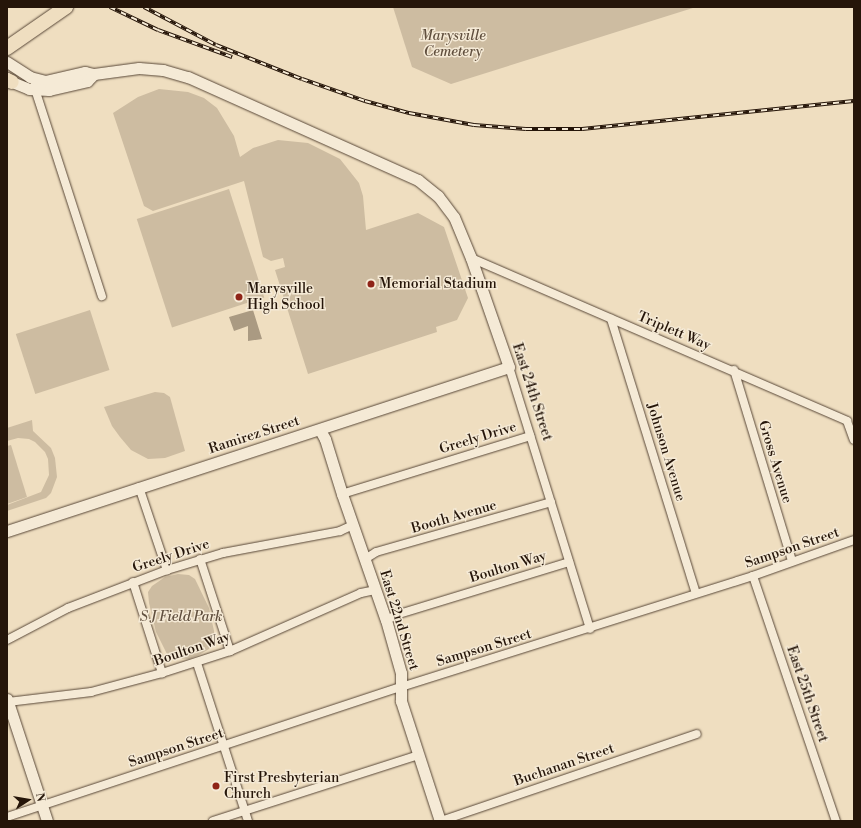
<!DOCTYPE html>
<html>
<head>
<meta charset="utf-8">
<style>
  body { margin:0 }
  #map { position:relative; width:861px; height:828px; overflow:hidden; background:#efdec0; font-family:"Libre Bodoni",serif }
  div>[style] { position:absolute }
  .green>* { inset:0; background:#cdbca1; transform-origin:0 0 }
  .water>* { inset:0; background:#aa9a82 }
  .roads { filter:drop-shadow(0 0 1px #584737) drop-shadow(0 0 1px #584737) }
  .street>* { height:8px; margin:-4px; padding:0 4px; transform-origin:4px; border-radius:4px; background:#f5ead6 }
  .secondary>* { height:11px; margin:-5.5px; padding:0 5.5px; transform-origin:5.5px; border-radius:5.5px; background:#f5ead6 }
  .highway>* { height:14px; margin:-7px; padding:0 7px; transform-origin:7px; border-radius:7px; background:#efdec0 }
  .rail>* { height:3.5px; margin-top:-1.75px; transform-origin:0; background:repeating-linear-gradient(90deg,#f5ead6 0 6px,#251509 0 12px); box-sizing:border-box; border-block:1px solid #251509 }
  .dots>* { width:11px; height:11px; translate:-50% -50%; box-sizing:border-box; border:2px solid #f5ead6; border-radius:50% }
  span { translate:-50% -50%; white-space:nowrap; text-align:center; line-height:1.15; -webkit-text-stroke:3px #f5ead6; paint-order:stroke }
  .park-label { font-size:14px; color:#604f3e; font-style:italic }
  .poi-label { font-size:14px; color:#251509 }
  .left { translate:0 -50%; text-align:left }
  .street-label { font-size:14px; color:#251509 }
  .frame { position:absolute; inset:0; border:8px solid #251509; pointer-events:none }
  .north { position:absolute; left:8px; top:780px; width:40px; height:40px; -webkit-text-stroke:3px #f5ead6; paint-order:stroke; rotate:78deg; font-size:11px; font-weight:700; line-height:16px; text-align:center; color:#251509 }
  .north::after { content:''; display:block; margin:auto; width:14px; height:18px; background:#251509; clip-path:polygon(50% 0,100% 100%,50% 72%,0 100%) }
</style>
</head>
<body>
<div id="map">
  <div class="green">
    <i style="clip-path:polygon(393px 7px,696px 7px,451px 84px,412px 67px)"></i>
    <i style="clip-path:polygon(159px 89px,188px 92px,204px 98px,217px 108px,234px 136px,240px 157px,253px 148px,278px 140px,308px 143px,340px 159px,359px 183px,363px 196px,366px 230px,418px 213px,444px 227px,468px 298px,457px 320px,436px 327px,437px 332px,308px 374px,275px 270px,285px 267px,283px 258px,271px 261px,263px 257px,244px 181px,153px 211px,144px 206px,113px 113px,138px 97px)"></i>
    <i style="left:229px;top:189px;width:114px;height:97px;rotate:72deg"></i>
    <i style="left:90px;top:310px;width:63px;height:78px;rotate:72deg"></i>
    <i style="clip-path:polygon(155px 392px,164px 393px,170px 397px,185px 451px,165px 458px,148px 459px,131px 450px,120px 437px,112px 426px,104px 407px)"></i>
    <i style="clip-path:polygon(32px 420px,33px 431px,51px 448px,55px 458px,57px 477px,51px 493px,46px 498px,7px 511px,7px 505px,41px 492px,49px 475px,48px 459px,45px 452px,35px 442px,29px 439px,18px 438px,7px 441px,7px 428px)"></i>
    <i style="clip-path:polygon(11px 445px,27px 497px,7px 504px,7px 446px)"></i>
    <i style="clip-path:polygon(178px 574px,189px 575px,195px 579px,209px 608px,214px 631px,214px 642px,209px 649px,199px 655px,189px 659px,173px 658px,167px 654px,156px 632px,149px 603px,148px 592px,152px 586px,165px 577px)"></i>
  </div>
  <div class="water">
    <i style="clip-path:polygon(253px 310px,262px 339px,248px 341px,248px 326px,234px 331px,229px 317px)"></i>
  </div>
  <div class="roads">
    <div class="street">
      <i style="left:34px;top:86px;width:221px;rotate:72.1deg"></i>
      <i style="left:471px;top:258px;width:410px;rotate:23.4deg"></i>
      <i style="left:847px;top:421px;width:20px;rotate:70deg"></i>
      <i style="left:611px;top:319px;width:287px;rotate:72.8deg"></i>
      <i style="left:509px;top:367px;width:274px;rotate:72.8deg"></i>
      <i style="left:734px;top:370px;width:200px;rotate:73.1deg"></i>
      <i style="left:139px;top:487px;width:88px;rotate:71.4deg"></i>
      <i style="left:342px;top:494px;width:197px;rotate:-17.1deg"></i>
      <i style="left:200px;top:559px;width:97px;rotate:71.9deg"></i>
      <i style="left:365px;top:559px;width:13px;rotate:-32deg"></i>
      <i style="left:376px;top:552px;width:182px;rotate:-15.9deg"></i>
      <i style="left:753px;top:576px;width:259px;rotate:71.3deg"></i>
      <i style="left:133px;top:582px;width:96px;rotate:72.3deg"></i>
      <i style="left:386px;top:620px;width:14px;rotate:-25deg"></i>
      <i style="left:399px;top:614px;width:178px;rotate:-17deg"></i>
      <i style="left:7px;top:640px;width:69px;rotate:-27.7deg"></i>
      <i style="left:68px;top:608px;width:106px;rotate:-21deg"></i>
      <i style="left:167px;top:570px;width:59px;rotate:-16.9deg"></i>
      <i style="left:223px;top:553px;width:119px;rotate:-10.6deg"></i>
      <i style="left:340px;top:531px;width:14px;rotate:-25deg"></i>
      <i style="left:197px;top:663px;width:166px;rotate:72.1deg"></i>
      <i style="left:8px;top:702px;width:84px;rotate:-6.9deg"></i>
      <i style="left:91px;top:692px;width:73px;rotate:-15deg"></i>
      <i style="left:162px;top:673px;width:71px;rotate:-17.9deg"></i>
      <i style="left:230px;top:651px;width:143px;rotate:-23.9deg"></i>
      <i style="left:361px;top:593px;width:14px;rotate:-12deg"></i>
      <i style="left:7px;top:817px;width:415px;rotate:-18.3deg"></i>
      <i style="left:401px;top:687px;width:369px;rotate:-17.5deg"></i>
      <i style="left:753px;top:576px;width:107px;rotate:-19.6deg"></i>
      <i style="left:213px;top:821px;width:216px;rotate:-17.8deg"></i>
      <i style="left:441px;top:821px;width:270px;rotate:-18.8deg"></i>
    </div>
    <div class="secondary">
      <i style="left:7px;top:62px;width:27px;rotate:33deg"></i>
      <i style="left:30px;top:77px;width:16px;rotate:15deg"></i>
      <i style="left:45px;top:81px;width:41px;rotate:-12.7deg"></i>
      <i style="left:85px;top:72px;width:9px;rotate:13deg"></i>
      <i style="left:94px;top:74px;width:45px;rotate:-7.6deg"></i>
      <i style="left:139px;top:68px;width:24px;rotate:5deg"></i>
      <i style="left:163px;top:70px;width:26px;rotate:16deg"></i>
      <i style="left:188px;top:77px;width:252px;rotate:24.1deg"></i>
      <i style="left:418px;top:180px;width:26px;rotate:39deg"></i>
      <i style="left:438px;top:196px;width:26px;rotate:53deg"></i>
      <i style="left:454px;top:217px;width:44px;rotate:67.5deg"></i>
      <i style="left:471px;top:258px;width:115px;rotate:70.8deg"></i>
      <i style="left:509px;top:367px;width:528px;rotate:161.91deg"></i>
      <i style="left:7px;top:78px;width:6px;rotate:39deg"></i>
      <i style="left:12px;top:82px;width:18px;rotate:22deg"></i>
      <i style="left:29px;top:89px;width:20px;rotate:3deg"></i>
      <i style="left:49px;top:90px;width:39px;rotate:-13deg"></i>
      <i style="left:87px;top:81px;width:10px;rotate:-45deg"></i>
      <i style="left:320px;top:430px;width:10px;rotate:61deg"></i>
      <i style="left:325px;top:439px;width:58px;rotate:72.8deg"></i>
      <i style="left:342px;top:494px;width:133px;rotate:70.8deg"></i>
      <i style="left:386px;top:620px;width:55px;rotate:74.2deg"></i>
      <i style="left:401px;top:673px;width:28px;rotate:90deg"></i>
      <i style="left:401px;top:701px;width:126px;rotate:72deg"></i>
      <i style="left:7px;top:699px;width:128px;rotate:71.8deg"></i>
    </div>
    <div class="highway">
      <i style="left:7px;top:48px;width:72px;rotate:-34.8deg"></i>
      <i style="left:7px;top:80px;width:5px;rotate:22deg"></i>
    </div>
  </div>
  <div class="rail">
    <i style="left:110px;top:7px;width:53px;rotate:25.6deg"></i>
    <i style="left:158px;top:30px;width:79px;rotate:20deg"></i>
    <i style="left:144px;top:7px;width:81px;rotate:27.8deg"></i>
    <i style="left:216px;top:45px;width:92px;rotate:21.6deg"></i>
    <i style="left:302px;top:79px;width:67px;rotate:19.2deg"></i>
    <i style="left:365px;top:101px;width:46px;rotate:15.3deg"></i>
    <i style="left:409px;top:113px;width:66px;rotate:10.5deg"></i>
    <i style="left:474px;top:125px;width:52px;rotate:4.4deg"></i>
    <i style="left:526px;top:129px;width:56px"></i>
    <i style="left:582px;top:129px;width:273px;rotate:-5.9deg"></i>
  </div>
  <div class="dots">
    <i style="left:371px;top:284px;background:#8f2418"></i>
    <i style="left:239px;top:297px;background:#8f2418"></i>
    <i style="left:216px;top:786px;background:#8f2418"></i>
  </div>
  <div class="park-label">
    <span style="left:453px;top:44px">Marysville<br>Cemetery</span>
    <span style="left:181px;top:617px">S J Field Park</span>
  </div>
  <div class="poi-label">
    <span class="left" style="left:379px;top:284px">Memorial Stadium</span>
    <span class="left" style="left:247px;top:297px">Marysville<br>High School</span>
    <span class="left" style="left:224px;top:786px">First Presbyterian<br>Church</span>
  </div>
  <div class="street-label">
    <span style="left:674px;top:331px;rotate:23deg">Triplett Way</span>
    <span style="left:532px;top:392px;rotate:72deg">East 24th Street</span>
    <span style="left:254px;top:435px;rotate:-18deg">Ramirez Street</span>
    <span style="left:478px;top:438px;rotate:-17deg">Greely Drive</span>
    <span style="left:666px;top:452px;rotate:73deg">Johnson Avenue</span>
    <span style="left:775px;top:462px;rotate:73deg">Gross Avenue</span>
    <span style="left:454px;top:517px;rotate:-16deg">Booth Avenue</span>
    <span style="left:792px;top:548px;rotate:-19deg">Sampson Street</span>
    <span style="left:171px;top:556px;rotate:-18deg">Greely Drive</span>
    <span style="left:508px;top:567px;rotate:-17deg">Boulton Way</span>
    <span style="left:399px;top:620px;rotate:73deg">East 22nd Street</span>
    <span style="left:484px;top:648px;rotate:-17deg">Sampson Street</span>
    <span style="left:192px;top:649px;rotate:-19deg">Boulton Way</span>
    <span style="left:807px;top:694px;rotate:71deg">East 25th Street</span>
    <span style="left:176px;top:748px;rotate:-18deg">Sampson Street</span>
    <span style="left:564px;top:765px;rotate:-19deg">Buchanan Street</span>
  </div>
  <div class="frame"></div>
  <div class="north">N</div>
</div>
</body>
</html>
